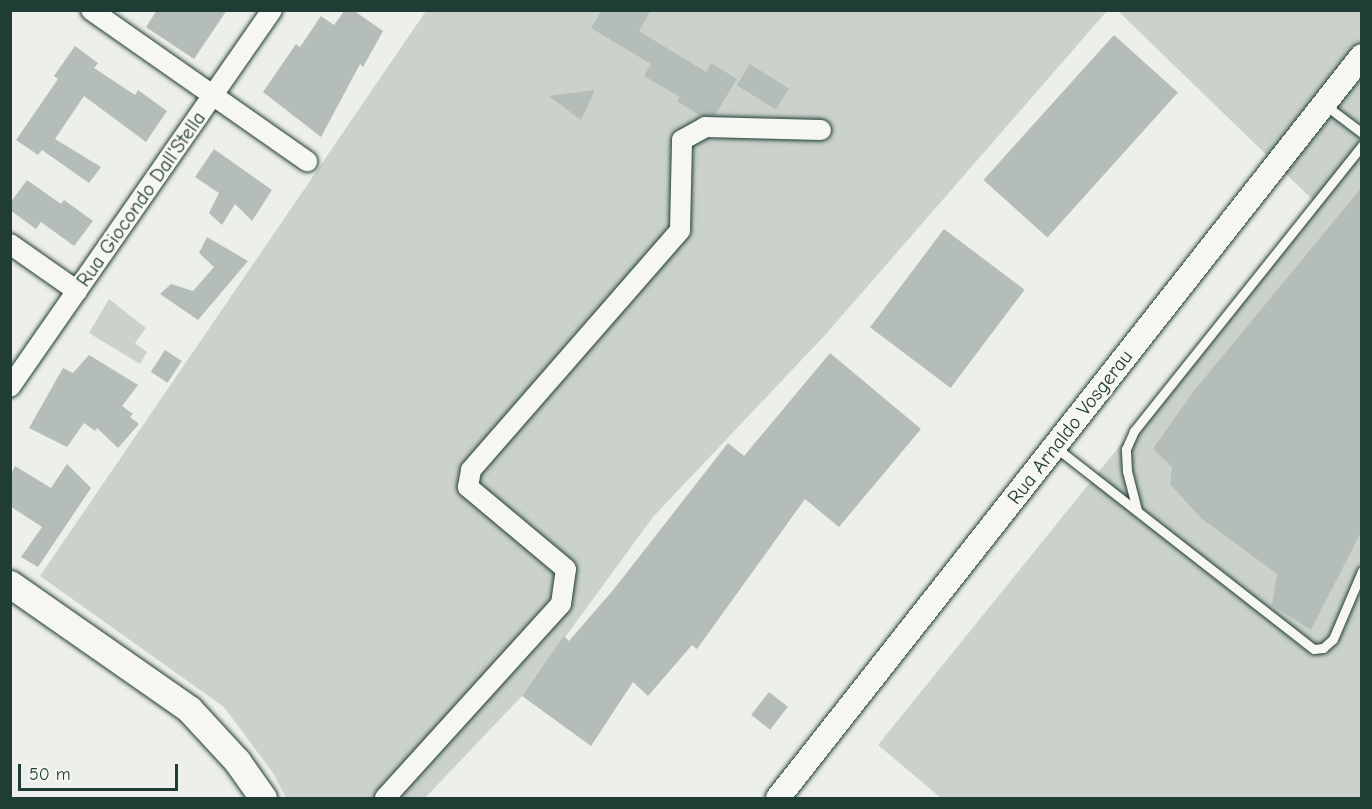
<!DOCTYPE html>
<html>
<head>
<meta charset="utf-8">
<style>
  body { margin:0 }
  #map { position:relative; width:1372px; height:809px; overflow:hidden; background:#edefea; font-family:"Comic Neue",sans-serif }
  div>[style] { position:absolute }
  .green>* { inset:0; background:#cbd2cc }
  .building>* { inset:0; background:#b4bdb8; transform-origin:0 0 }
  .roads { filter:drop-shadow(0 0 2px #1f3d34) drop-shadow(0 0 2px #1f3d34) }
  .service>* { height:9px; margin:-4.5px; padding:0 4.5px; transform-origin:4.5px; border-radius:4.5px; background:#f6f6f2 }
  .minor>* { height:20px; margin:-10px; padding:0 10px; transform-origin:10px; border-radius:10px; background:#f6f6f2 }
  .tertiary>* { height:24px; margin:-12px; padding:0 12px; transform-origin:12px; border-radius:12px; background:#f6f6f2 }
  .secondary>* { height:27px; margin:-13.5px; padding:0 13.5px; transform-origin:13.5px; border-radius:13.5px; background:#f6f6f2 }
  span { translate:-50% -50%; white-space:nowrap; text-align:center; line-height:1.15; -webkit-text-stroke:5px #f6f6f2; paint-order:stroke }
  .street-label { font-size:20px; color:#1f3d34 }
  .frame { position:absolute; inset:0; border:12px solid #1f3d34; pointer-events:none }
  .scale { position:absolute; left:18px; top:764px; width:160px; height:27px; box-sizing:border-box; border:3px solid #1f3d34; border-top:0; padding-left:8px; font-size:18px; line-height:21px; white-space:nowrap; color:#1f3d34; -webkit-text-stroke:4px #f6f6f2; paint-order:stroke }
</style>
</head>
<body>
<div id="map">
  <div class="green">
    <i style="clip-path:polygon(426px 11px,1107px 11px,826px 334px,653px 517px,522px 696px,425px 798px,286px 798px,273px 773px,224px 707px,40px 576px)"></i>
    <i style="clip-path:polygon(1118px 11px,1361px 11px,1361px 798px,941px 798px,878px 745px,1316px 203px)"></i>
    <i style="clip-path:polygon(109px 299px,146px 328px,135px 343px,147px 352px,140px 364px,89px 333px)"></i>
  </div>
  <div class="building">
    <i style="clip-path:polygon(157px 10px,227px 10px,194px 59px,146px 27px)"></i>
    <i style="clip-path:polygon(345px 10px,353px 10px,383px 31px,363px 67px,360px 64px,321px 137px,263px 92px,296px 44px,300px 47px,321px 16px,334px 25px)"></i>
    <i style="clip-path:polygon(602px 10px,651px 10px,639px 31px,706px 72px,711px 63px,737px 79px,715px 115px,701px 116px,677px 101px,680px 97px,644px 76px,651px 64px,591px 28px)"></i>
    <i style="left:1114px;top:35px;width:86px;height:195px;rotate:42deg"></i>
    <i style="clip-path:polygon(75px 46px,98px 63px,94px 68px,135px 95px,138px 90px,167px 111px,146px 142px,84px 96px,55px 139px,101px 167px,89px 183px,42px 150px,38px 155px,16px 140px,58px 79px,54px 76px)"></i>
    <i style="left:750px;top:64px;width:46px;height:25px;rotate:32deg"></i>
    <i style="clip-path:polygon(595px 90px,581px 120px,549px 96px)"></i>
    <i style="clip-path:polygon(214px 149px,272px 190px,252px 221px,235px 204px,222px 225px,209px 213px,219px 193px,195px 177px)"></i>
    <i style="clip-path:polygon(27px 180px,61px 204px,64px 200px,93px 221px,74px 246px,41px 222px,36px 229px,10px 210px,10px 203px)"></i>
    <i style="clip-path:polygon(1362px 187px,1362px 530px,1311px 630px,1272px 605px,1277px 574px,1201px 518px,1170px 484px,1172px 467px,1153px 449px,1193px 392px)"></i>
    <i style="left:944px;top:229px;width:101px;height:123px;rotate:37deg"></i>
    <i style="clip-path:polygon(207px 237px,248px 261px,198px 320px,160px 294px,171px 284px,193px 291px,214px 267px,199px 253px)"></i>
    <i style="left:165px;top:350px;width:20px;height:26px;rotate:33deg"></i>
    <i style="clip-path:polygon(830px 353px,921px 429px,839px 527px,805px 499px,697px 649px,692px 645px,648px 696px,633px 682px,591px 746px,522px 696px,564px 636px,569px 641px,614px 589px,728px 443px,744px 456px)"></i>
    <i style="clip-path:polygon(89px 355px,138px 385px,122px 406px,133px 414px,130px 417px,139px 424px,118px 448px,97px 428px,95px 431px,84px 423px,67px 447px,29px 428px,63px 368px,73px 373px)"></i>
    <i style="clip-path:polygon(67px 464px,91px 488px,38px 567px,21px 557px,42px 527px,10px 506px,10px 477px,15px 466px,51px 488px)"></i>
    <i style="left:769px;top:692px;width:24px;height:29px;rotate:38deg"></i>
  </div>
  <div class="roads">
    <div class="service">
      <i style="left:1325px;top:105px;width:46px;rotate:37.1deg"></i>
      <i style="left:1055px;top:447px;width:328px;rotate:38deg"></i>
      <i style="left:1314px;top:649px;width:9px;rotate:-6deg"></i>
      <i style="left:1323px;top:648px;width:13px;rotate:-42deg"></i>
      <i style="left:1333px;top:639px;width:74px;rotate:-66.9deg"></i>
      <i style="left:1137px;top:510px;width:40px;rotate:-104.4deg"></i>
      <i style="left:1127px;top:471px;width:22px;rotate:-93deg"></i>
      <i style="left:1126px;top:449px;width:20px;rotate:-66deg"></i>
      <i style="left:1134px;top:431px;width:366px;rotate:-51.4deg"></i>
    </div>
    <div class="minor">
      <i style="left:91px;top:10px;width:264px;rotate:35deg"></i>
      <i style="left:10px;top:244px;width:82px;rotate:35deg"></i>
      <i style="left:10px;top:387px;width:459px;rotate:-55.2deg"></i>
      <i style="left:385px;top:798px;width:262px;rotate:-47.8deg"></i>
      <i style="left:561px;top:604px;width:35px;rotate:-82deg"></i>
      <i style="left:566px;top:569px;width:128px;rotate:-140.1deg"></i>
      <i style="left:468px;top:487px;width:17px;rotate:-80deg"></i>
      <i style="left:471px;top:470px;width:318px;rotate:-48.9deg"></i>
      <i style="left:680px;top:230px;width:90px;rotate:-88.7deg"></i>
      <i style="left:682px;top:140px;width:26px;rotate:-29deg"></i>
      <i style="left:705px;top:127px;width:116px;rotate:1.5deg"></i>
    </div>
    <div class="tertiary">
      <i style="left:778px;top:798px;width:944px;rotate:-51.8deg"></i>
    </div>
    <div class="secondary">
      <i style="left:10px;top:584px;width:218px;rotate:34.9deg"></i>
      <i style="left:189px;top:709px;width:71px;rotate:47.3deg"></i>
      <i style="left:237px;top:761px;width:45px;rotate:54.9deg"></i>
    </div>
  </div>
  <div class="street-label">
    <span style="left:141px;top:199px;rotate:-55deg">Rua Giocondo Dall'Stella</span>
    <span style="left:1070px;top:427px;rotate:-52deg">Rua Arnaldo Vosgerau</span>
  </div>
  <div class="frame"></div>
  <div class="scale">50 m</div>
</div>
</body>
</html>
